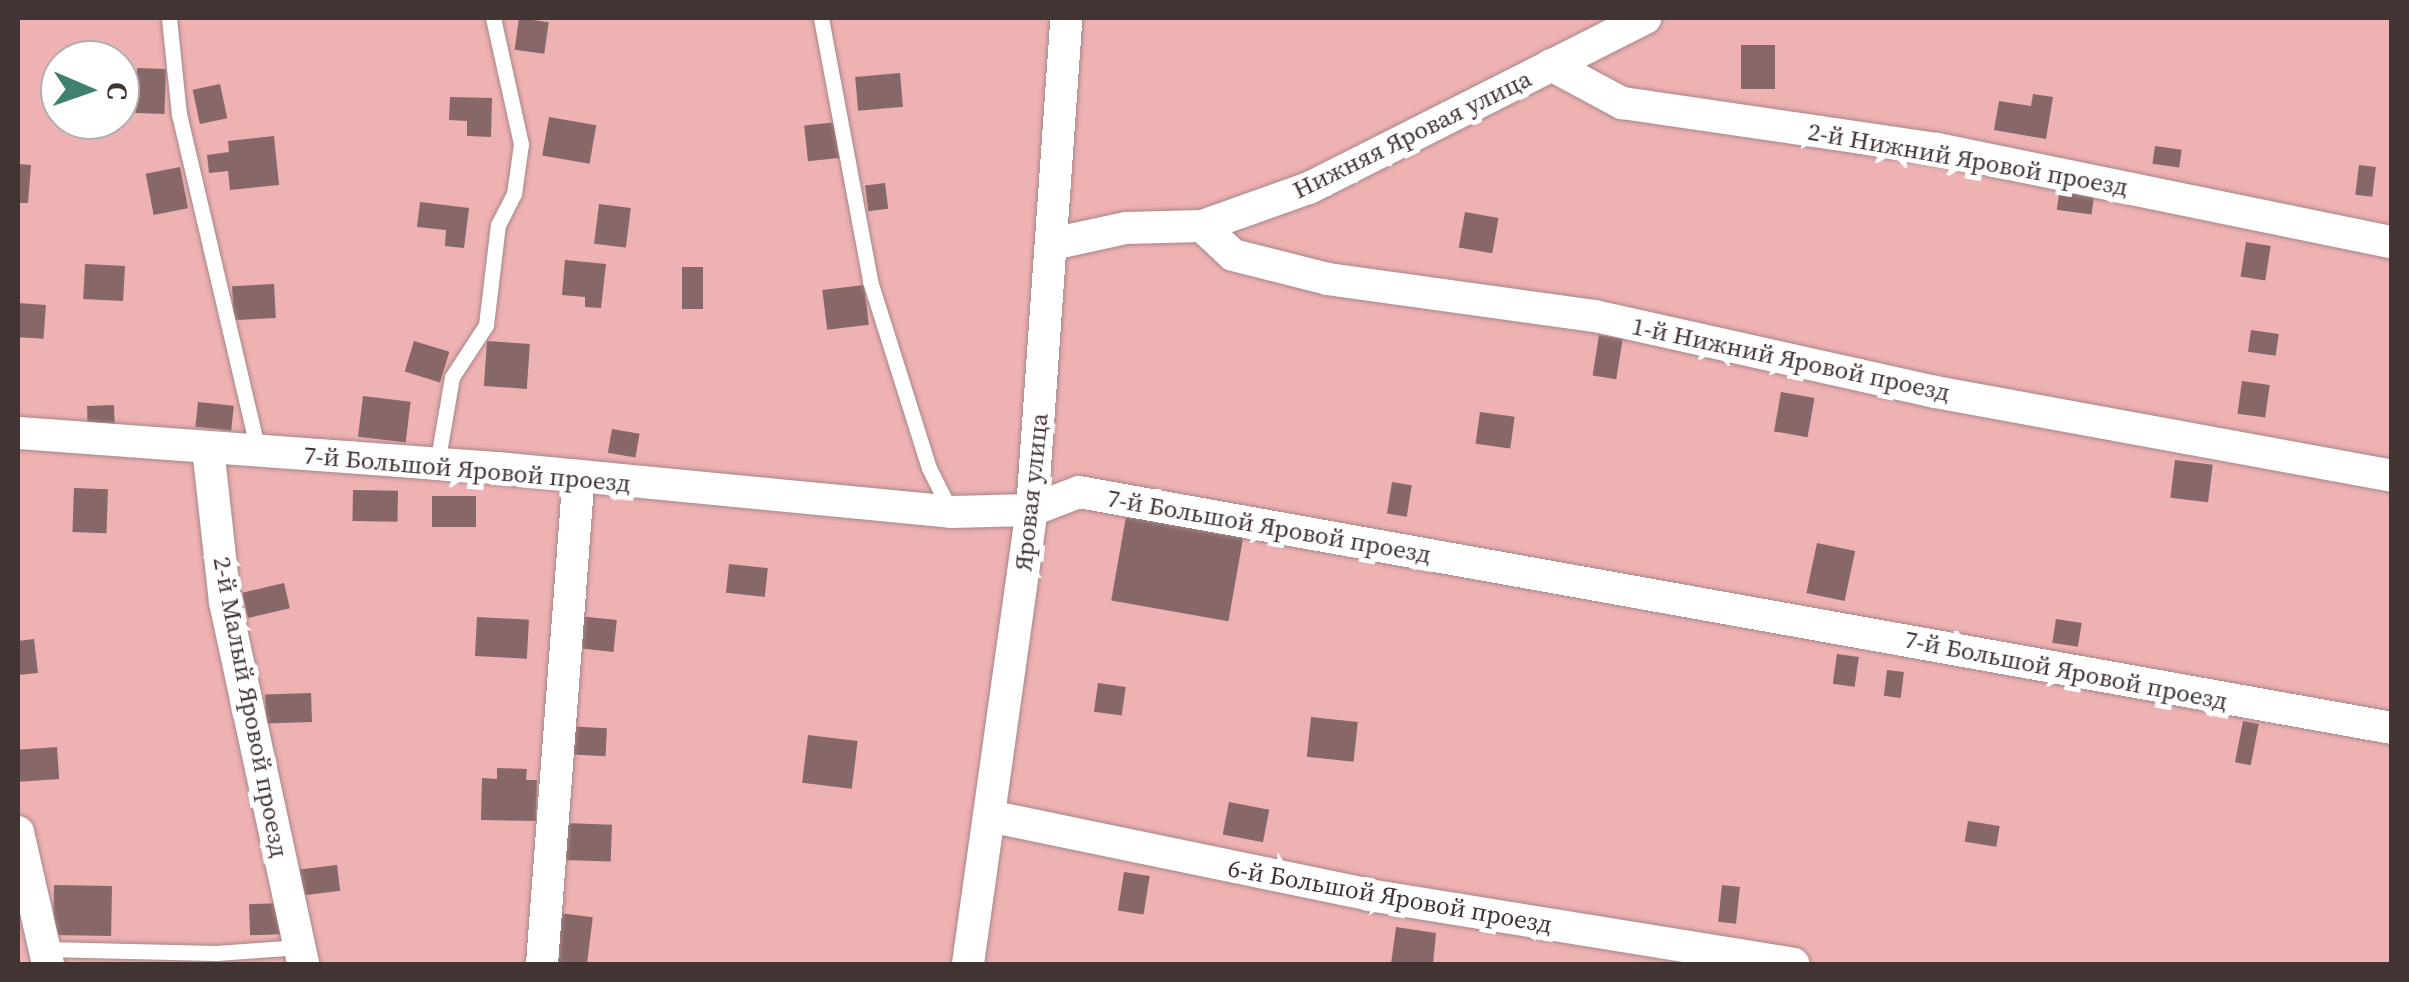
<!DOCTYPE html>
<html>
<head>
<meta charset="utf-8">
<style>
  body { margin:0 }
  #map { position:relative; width:2409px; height:982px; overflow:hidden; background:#fdeded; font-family:"Source Serif 4",serif }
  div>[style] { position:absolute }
  .green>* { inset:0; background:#efb2b3 }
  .building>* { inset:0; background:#876767; transform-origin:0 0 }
  .roads { filter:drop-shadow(0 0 2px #a88687) drop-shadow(0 0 2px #a88687) }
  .service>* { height:15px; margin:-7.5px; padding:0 7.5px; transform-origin:7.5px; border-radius:7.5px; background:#fff }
  .minor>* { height:32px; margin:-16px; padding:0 16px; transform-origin:16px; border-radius:16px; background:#fff }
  span { translate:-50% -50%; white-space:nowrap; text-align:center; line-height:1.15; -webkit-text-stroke:10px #fff; paint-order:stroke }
  .street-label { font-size:25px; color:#433434 }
  .frame { position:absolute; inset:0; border:20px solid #433434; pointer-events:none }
  .north { position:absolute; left:40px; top:40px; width:100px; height:100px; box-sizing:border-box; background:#fff; border:2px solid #b4aeae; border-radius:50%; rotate:92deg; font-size:28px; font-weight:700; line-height:40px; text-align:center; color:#433434 }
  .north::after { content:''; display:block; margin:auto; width:35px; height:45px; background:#40806e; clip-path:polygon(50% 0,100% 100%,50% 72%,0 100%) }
</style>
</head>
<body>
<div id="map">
  <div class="green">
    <i style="clip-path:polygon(evenodd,18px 18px,2391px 18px,2391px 964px,18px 964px,18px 18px,60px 60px,120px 60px,120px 120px,60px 120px,60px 60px)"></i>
  </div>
  <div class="building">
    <i style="left:519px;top:18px;width:30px;height:32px;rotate:8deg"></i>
    <i style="left:1741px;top:45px;width:34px;height:44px"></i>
    <i style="left:137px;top:68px;width:29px;height:45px;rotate:2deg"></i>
    <i style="left:900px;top:73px;width:34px;height:45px;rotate:85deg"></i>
    <i style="left:220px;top:84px;width:35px;height:28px;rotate:78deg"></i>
    <i style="clip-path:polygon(2033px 94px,2053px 97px,2046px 139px,1994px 130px,1999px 101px,2031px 106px)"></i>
    <i style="clip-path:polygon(450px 97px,492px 98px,491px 137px,467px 136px,467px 121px,449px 120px)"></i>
    <i style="left:549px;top:117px;width:48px;height:39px;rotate:10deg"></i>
    <i style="left:837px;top:122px;width:36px;height:33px;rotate:84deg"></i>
    <i style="clip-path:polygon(274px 136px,279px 185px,230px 190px,228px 171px,209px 173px,207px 155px,229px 152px,228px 141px)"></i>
    <i style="left:2155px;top:146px;width:27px;height:18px;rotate:8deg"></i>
    <i style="clip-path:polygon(18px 164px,31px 165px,28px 203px,18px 203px)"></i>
    <i style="left:2359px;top:165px;width:17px;height:30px;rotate:7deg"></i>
    <i style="left:180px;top:167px;width:42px;height:35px;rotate:79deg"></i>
    <i style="left:2061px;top:180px;width:35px;height:30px;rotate:8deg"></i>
    <i style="left:885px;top:183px;width:26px;height:20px;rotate:83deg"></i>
    <i style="clip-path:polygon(420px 202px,469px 208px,464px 248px,445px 246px,446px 230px,417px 227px)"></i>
    <i style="left:599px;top:204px;width:32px;height:40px;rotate:7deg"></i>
    <i style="left:1465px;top:212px;width:34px;height:36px;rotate:10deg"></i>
    <i style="left:2246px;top:242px;width:25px;height:35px;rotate:9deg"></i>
    <i style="clip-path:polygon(565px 260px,606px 264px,601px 308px,585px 307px,585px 297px,562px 295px)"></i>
    <i style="left:85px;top:264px;width:40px;height:35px;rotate:3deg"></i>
    <i style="left:682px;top:267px;width:21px;height:42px"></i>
    <i style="left:274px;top:284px;width:34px;height:42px;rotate:87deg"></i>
    <i style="left:864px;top:285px;width:40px;height:42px;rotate:83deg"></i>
    <i style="left:18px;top:303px;width:28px;height:34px;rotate:4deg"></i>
    <i style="left:2251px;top:330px;width:28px;height:22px;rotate:8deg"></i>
    <i style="left:1599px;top:335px;width:24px;height:41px;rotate:9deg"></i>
    <i style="left:414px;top:341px;width:37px;height:32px;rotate:17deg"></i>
    <i style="left:487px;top:341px;width:43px;height:45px;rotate:4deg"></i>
    <i style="left:2242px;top:381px;width:28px;height:33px;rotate:8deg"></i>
    <i style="left:1781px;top:392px;width:34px;height:40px;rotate:10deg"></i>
    <i style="left:363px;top:396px;width:48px;height:41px;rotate:7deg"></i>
    <i style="left:198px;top:402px;width:36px;height:25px;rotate:6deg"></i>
    <i style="left:114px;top:405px;width:27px;height:27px;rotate:88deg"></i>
    <i style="left:1480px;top:412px;width:35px;height:32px;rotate:8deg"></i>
    <i style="left:612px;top:429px;width:28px;height:24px;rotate:10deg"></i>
    <i style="left:2175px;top:460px;width:38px;height:38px;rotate:7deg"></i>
    <i style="left:1392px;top:482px;width:20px;height:32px;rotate:9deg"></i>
    <i style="left:74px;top:488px;width:34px;height:44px;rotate:2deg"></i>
    <i style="left:353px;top:490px;width:45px;height:31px;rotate:1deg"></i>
    <i style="left:432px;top:496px;width:44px;height:31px"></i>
    <i style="left:1127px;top:511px;width:119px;height:91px;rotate:10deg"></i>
    <i style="left:1817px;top:543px;width:39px;height:51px;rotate:12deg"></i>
    <i style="left:729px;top:564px;width:39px;height:29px;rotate:6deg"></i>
    <i style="left:284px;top:583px;width:26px;height:43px;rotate:77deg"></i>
    <i style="left:578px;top:616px;width:39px;height:32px;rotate:6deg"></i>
    <i style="left:477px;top:617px;width:52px;height:39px;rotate:3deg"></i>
    <i style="left:2056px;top:619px;width:26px;height:24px;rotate:9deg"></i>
    <i style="clip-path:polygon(34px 639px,38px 673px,18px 675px,18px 641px)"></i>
    <i style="left:1837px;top:654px;width:22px;height:30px;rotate:8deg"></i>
    <i style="left:1887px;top:670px;width:17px;height:26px;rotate:7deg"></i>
    <i style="left:1098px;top:683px;width:28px;height:29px;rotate:8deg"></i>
    <i style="left:311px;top:693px;width:29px;height:46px;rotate:88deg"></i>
    <i style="left:1311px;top:717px;width:47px;height:40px;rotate:6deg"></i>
    <i style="left:2243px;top:721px;width:16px;height:42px;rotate:11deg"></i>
    <i style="left:565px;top:726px;width:42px;height:28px;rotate:3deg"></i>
    <i style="left:808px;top:735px;width:50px;height:48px;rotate:7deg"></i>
    <i style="left:57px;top:747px;width:32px;height:39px;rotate:86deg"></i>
    <i style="clip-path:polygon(497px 768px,527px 769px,526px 780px,537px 780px,536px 821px,481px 820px,482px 778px,497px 779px)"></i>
    <i style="left:1229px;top:802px;width:41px;height:33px;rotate:11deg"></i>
    <i style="left:1968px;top:821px;width:32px;height:21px;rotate:9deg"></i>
    <i style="left:565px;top:823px;width:47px;height:37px;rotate:2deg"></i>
    <i style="left:337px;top:865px;width:26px;height:40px;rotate:83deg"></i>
    <i style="left:1124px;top:872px;width:26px;height:39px;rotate:9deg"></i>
    <i style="left:54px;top:885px;width:58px;height:50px;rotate:1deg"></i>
    <i style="left:1722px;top:885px;width:18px;height:37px;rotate:6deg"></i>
    <i style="left:286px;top:903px;width:31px;height:37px;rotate:88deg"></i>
    <i style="left:559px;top:913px;width:34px;height:51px;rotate:7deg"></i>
    <i style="clip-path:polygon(1396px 927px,1436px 933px,1433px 964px,1391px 964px)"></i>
  </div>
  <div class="roads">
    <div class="service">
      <i style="left:169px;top:18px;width:97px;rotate:84.1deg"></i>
      <i style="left:179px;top:114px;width:346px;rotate:76.8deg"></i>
      <i style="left:821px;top:18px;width:268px;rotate:79.4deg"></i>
      <i style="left:870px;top:281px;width:196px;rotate:72.5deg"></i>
      <i style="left:929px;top:468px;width:47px;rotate:63.4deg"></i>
      <i style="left:437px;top:464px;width:88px;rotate:-80.2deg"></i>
      <i style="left:452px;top:377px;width:62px;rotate:-56.8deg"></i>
      <i style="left:486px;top:325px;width:101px;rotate:-83.2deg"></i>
      <i style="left:498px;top:225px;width:35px;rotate:-63deg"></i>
      <i style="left:514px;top:194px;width:50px;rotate:-82deg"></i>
      <i style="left:521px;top:144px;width:129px;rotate:-102.5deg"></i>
      <i style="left:45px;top:949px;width:171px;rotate:1.3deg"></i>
      <i style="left:216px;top:953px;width:84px;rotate:-4.1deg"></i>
    </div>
    <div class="minor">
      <i style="left:1551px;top:65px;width:81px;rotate:28.2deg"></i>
      <i style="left:1622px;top:103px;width:318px;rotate:8.3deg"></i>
      <i style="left:1937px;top:149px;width:464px;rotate:11.6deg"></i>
      <i style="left:1202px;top:226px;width:42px;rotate:43.1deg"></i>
      <i style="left:1233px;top:255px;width:98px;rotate:14.2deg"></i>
      <i style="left:1328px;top:279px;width:270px;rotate:7.9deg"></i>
      <i style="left:1595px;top:316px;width:348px;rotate:12.6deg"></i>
      <i style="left:1935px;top:392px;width:465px;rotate:10.4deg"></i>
      <i style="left:1052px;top:244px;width:76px;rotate:-12.2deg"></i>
      <i style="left:1126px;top:228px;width:76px;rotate:-1.5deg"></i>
      <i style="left:1202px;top:226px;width:114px;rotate:-19.6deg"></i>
      <i style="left:1309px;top:188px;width:377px;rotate:-26.8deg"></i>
      <i style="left:18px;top:433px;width:480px;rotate:4.2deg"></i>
      <i style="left:497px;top:468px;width:456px;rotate:5.5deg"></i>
      <i style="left:951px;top:512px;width:81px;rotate:-1.4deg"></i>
      <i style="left:1032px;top:510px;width:50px;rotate:-21deg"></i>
      <i style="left:1079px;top:492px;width:1334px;rotate:10.19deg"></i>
      <i style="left:208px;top:448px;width:155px;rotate:83.7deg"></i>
      <i style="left:225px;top:602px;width:370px;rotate:77.8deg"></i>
      <i style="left:989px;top:816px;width:388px;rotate:11.7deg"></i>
      <i style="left:1369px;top:895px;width:430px;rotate:9.2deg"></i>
      <i style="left:18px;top:832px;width:135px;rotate:77.2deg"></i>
      <i style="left:542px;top:964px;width:485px;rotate:-85.7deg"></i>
      <i style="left:968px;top:964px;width:458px;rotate:-82deg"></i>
      <i style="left:1032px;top:510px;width:493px;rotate:-86deg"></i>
    </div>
  </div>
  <div class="street-label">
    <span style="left:1412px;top:134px;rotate:-26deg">Нижняя Яровая улица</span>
    <span style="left:1968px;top:159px;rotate:10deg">2-й Нижний Яровой проезд</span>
    <span style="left:1791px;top:359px;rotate:12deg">1-й Нижний Яровой проезд</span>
    <span style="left:467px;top:469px;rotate:5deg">7-й Большой Яровой проезд</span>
    <span style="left:1031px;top:492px;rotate:-84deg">Яровая улица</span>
    <span style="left:1269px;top:526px;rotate:10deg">7-й Большой Яровой проезд</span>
    <span style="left:2066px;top:670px;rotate:11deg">7-й Большой Яровой проезд</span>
    <span style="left:251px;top:707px;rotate:79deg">2-й Малый Яровой проезд</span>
    <span style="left:1390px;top:896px;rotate:10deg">6-й Большой Яровой проезд</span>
  </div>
  <div class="frame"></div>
  <div class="north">С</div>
</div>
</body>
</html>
